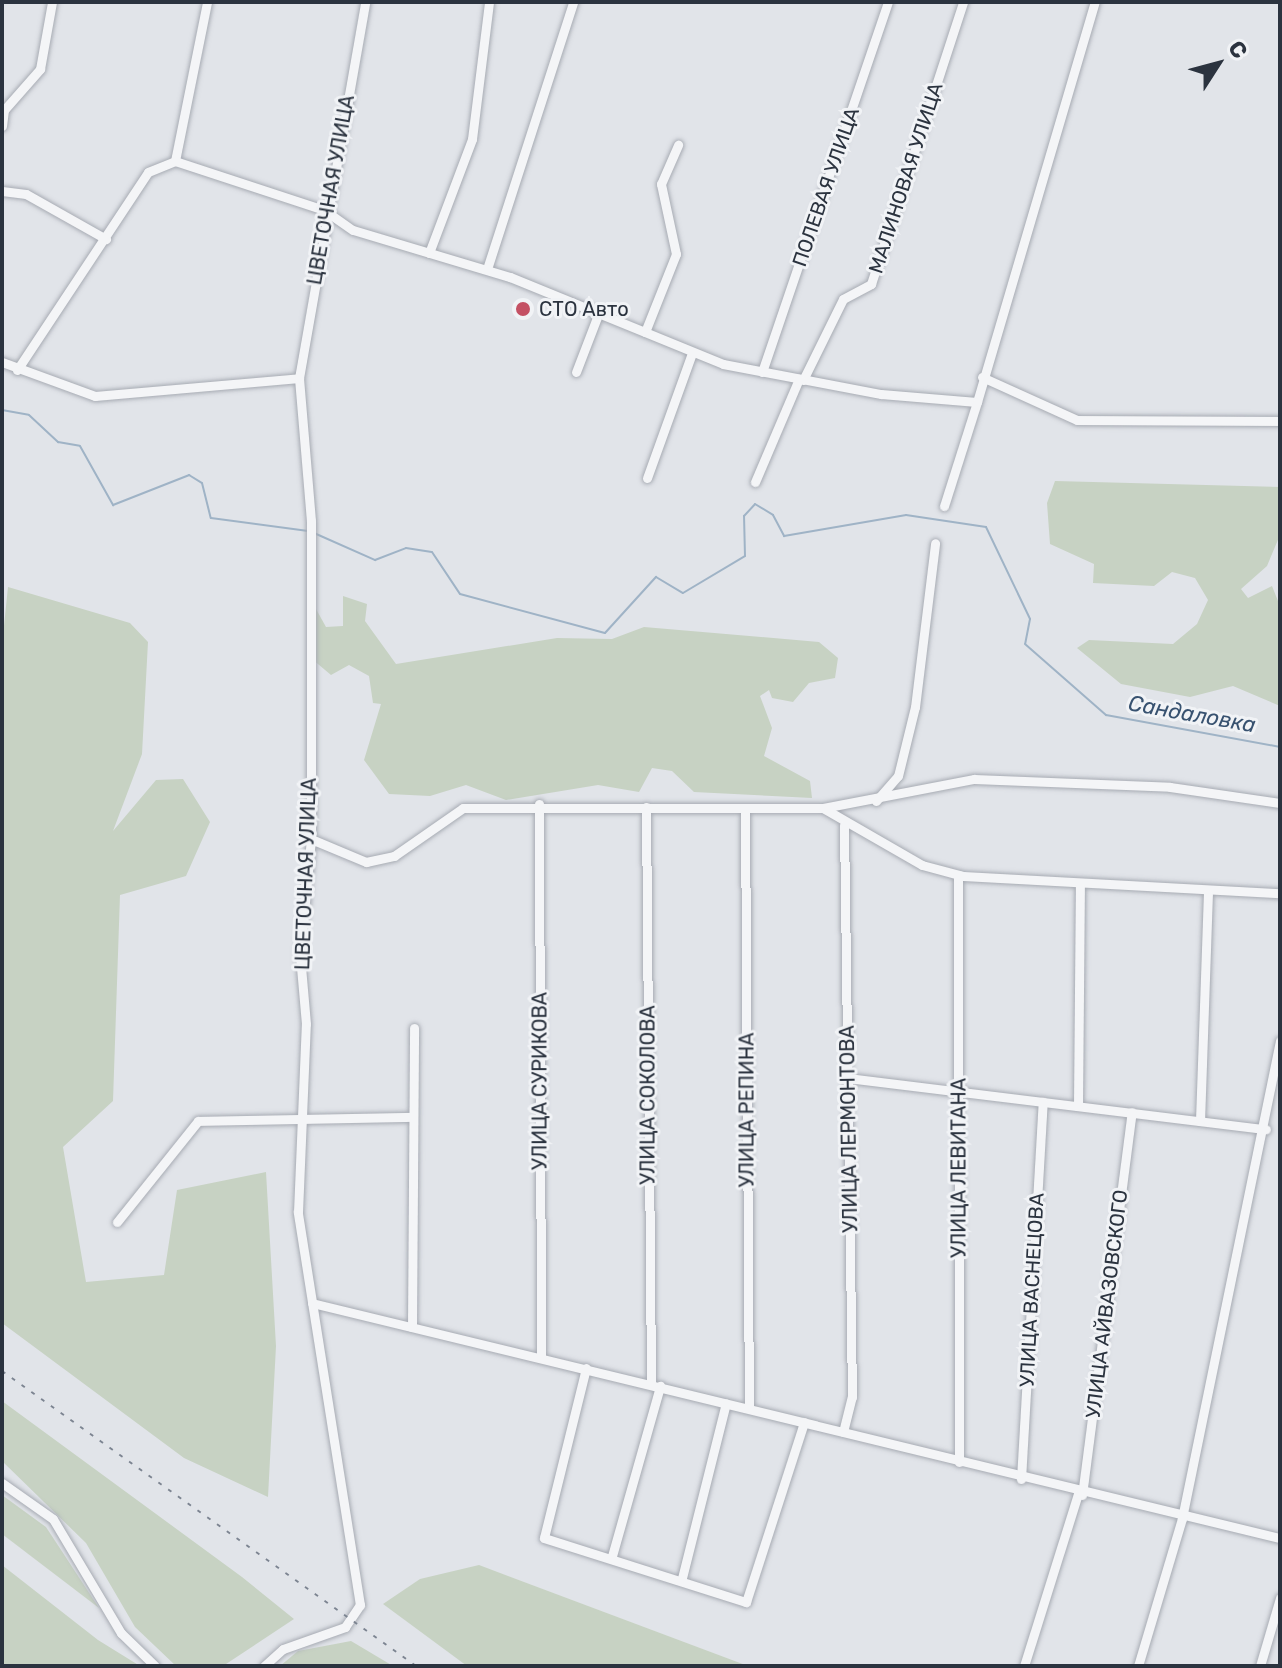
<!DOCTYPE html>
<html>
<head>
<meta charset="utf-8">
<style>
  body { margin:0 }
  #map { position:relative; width:1282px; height:1668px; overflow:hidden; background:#e1e4e9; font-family:Rubik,sans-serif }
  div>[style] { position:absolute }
  .green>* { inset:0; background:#c7d2c3 }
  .stream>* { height:2px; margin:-1px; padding:0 1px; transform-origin:1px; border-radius:1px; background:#9fb3c6 }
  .roads { filter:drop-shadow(0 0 2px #a7abb3) drop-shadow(0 0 2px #a7abb3) }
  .street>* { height:9px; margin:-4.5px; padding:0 4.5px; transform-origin:4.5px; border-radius:4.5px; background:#f4f5f7 }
  .rail>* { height:2px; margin-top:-1px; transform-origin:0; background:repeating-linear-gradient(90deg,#7c8491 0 4px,transparent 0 12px) }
  .dots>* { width:22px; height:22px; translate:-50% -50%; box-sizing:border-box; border:4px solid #f1f3f6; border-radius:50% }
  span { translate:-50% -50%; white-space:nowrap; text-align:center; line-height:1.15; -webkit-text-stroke:6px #f1f3f6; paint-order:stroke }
  .street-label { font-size:20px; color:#2b333f }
  .poi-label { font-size:20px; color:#2b333f }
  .left { translate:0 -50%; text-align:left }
  .water-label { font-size:22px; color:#385270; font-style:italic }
  .frame { position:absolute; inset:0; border:4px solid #2b333f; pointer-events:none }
  .north { position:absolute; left:1178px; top:24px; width:80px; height:80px; -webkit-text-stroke:6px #f1f3f6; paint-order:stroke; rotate:54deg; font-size:22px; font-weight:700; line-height:32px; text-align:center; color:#2b333f }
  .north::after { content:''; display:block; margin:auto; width:28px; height:36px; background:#2b333f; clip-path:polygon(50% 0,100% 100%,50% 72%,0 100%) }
</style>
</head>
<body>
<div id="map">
  <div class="green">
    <i style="clip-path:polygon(1055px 481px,1280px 487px,1280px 535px,1267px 566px,1241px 589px,1248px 598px,1272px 586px,1280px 606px,1280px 706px,1233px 686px,1190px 697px,1121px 684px,1077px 648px,1089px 640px,1173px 644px,1197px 624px,1208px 600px,1195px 578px,1172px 572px,1154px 586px,1093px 583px,1094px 564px,1050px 544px,1047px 503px)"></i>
    <i style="clip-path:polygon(8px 587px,130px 623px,148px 642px,142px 754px,113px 831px,156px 780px,183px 779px,210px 822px,186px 876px,120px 895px,113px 1101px,63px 1147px,86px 1282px,164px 1275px,177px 1190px,266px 1172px,276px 1346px,268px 1497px,184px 1458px,2px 1323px,2px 645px)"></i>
    <i style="clip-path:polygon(343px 596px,367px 604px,365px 621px,396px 664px,557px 638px,612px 639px,644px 627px,819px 642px,838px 658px,835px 678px,809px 683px,793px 702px,772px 698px,769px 690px,760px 696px,772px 728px,764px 756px,810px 781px,812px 798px,694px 792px,672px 771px,652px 768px,639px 792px,598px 785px,506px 800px,466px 785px,430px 796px,389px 794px,364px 760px,381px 704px,373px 703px,369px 676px,349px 665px,331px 675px,312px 659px,316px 609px,326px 627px,343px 626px)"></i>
    <i style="clip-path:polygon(2px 1401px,242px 1577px,294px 1619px,223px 1666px,176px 1666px,135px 1627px,86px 1543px,2px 1461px)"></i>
    <i style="clip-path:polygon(2px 1495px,46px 1527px,99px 1608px,2px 1534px)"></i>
    <i style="clip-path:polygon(2px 1565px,98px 1640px,140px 1666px,2px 1666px)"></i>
    <i style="clip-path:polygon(479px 1565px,748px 1666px,467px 1666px,383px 1604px,420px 1579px)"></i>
    <i style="clip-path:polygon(351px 1641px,393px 1666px,280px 1666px,298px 1651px)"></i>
  </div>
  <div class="stream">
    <i style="left:2px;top:410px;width:27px;rotate:10deg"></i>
    <i style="left:29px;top:415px;width:40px;rotate:43deg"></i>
    <i style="left:58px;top:442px;width:22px;rotate:10deg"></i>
    <i style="left:80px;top:446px;width:68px;rotate:60.8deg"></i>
    <i style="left:113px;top:505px;width:82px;rotate:-21.5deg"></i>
    <i style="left:189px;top:475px;width:15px;rotate:32deg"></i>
    <i style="left:202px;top:483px;width:36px;rotate:76deg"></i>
    <i style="left:211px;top:518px;width:98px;rotate:7.6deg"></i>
    <i style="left:314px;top:533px;width:67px;rotate:23.9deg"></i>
    <i style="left:375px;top:560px;width:33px;rotate:-21deg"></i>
    <i style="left:406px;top:548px;width:26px;rotate:9deg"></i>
    <i style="left:432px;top:552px;width:50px;rotate:56.3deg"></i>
    <i style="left:460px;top:594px;width:150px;rotate:15.1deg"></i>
    <i style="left:605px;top:633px;width:76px;rotate:-47.7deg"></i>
    <i style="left:656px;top:577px;width:31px;rotate:31deg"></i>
    <i style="left:683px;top:593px;width:72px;rotate:-30.8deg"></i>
    <i style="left:745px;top:556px;width:40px;rotate:-91.4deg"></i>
    <i style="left:744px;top:516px;width:16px;rotate:-47deg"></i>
    <i style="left:755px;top:504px;width:21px;rotate:31deg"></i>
    <i style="left:773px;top:515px;width:24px;rotate:62deg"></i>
    <i style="left:784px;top:536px;width:124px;rotate:-9.8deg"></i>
    <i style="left:906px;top:515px;width:81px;rotate:8.5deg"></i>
    <i style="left:986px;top:527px;width:102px;rotate:64.4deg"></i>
    <i style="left:1030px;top:619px;width:25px;rotate:101deg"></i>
    <i style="left:1025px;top:644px;width:108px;rotate:41.2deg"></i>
    <i style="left:1106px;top:715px;width:177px;rotate:10.4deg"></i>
  </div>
  <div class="roads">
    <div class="street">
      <i style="left:2px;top:126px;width:16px;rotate:-83deg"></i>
      <i style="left:4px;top:110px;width:55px;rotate:-48.7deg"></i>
      <i style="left:40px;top:69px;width:68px;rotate:-79.8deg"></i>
      <i style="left:175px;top:161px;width:157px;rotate:18.2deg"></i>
      <i style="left:324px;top:210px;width:35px;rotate:35deg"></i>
      <i style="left:353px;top:230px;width:164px;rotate:16.7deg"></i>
      <i style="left:510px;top:277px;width:230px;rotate:22.2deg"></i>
      <i style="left:723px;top:364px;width:161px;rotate:10.8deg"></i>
      <i style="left:881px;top:394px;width:96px;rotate:4.8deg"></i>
      <i style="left:977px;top:402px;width:417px;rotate:-73.6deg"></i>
      <i style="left:175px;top:161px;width:162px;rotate:-78.6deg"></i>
      <i style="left:2px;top:191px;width:24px;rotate:7deg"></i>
      <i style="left:26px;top:194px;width:92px;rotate:29.4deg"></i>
      <i style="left:429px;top:253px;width:122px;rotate:-69.3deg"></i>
      <i style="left:472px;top:139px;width:138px;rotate:-82.9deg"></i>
      <i style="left:487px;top:269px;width:281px;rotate:-72.1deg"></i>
      <i style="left:645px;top:332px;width:84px;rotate:-68.3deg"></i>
      <i style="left:676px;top:254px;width:72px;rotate:-102.1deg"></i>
      <i style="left:661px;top:184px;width:43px;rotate:-66.4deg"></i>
      <i style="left:2px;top:362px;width:99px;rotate:20.1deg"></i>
      <i style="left:95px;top:396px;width:205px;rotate:-5deg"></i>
      <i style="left:17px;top:370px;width:237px;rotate:-56.5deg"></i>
      <i style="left:148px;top:172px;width:29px;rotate:-22deg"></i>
      <i style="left:576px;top:372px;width:64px;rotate:-69deg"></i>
      <i style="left:762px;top:372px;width:391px;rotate:-71.2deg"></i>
      <i style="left:982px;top:377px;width:104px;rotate:24.4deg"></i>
      <i style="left:1077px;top:420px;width:203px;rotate:0.3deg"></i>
      <i style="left:803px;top:380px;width:90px;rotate:-63.7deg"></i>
      <i style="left:843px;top:299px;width:32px;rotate:-28deg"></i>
      <i style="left:871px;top:284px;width:297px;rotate:-71.9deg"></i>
      <i style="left:647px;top:478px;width:133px;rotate:-70.2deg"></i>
      <i style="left:755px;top:482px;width:112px;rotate:-66.9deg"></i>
      <i style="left:944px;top:506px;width:109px;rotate:-72.4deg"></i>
      <i style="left:876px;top:801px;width:33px;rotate:-49deg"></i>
      <i style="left:898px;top:776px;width:71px;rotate:-76.2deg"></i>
      <i style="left:915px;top:707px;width:165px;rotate:-83deg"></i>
      <i style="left:539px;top:804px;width:554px;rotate:89.79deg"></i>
      <i style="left:646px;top:807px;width:577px;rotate:89.5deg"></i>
      <i style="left:823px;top:808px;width:114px;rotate:29.9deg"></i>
      <i style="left:922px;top:865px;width:42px;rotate:15deg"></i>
      <i style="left:963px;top:876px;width:317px;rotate:3.1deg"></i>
      <i style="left:745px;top:811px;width:597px;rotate:89.62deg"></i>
      <i style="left:311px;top:839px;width:60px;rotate:22.7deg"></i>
      <i style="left:366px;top:862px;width:29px;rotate:-12deg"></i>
      <i style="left:394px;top:856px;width:84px;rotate:-34.8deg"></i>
      <i style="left:463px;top:808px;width:360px"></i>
      <i style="left:823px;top:808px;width:154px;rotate:-10.9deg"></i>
      <i style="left:974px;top:779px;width:196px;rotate:2.3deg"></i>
      <i style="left:1170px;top:787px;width:111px;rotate:8.3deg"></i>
      <i style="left:958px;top:875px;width:587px;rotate:89.9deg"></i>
      <i style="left:848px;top:1078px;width:421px;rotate:7deg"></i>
      <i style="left:1078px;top:1106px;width:219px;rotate:-89.5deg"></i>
      <i style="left:1200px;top:1121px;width:227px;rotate:-88deg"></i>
      <i style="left:117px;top:1222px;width:129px;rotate:-51.3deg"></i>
      <i style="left:198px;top:1121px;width:215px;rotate:-1.1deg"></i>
      <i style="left:312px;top:1303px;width:996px;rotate:13.65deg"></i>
      <i style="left:412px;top:1327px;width:299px;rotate:-89.6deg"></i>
      <i style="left:586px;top:1368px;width:175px;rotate:103.9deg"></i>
      <i style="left:544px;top:1538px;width:212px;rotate:17.6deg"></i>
      <i style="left:746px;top:1602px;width:189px;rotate:-72.1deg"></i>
      <i style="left:843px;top:1432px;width:36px;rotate:-76deg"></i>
      <i style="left:852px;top:1397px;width:572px;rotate:-90.8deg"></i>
      <i style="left:1021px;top:1479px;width:378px;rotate:-86.7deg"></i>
      <i style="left:2px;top:1483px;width:62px;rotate:35.2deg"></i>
      <i style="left:53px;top:1519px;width:133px;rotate:59.2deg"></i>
      <i style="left:121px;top:1633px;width:47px;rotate:44.1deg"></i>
      <i style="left:1082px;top:1495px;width:386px;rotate:-82.6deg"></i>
      <i style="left:612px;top:1556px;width:177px;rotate:-74.2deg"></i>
      <i style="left:682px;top:1578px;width:180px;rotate:-75.9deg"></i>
      <i style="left:264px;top:1666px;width:25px;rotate:-42deg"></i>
      <i style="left:283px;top:1649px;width:66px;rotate:-19.5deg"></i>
      <i style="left:345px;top:1627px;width:27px;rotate:-56deg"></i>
      <i style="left:360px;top:1605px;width:398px;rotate:-99deg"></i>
      <i style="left:298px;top:1212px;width:188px;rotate:-87.6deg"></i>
      <i style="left:306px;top:1024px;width:69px;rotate:-95deg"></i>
      <i style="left:300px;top:955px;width:117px;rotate:-84.6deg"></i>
      <i style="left:311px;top:839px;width:318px;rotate:-90deg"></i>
      <i style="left:311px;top:521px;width:144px;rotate:-94.8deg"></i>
      <i style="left:299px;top:378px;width:382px;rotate:-80deg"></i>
      <i style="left:1024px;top:1666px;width:180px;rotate:-72.6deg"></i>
      <i style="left:1138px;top:1666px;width:154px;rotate:-73.4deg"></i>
      <i style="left:1182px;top:1518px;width:487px;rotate:-78.4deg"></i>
      <i style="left:1260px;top:1666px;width:71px;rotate:-73.6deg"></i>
    </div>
  </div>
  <div class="rail">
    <i style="left:2px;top:1371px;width:508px;rotate:35.47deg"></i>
  </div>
  <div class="dots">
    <i style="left:523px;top:309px;background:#c45164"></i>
  </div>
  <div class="street-label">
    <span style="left:906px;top:178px;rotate:-72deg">МАЛИНОВАЯ УЛИЦА</span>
    <span style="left:826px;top:187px;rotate:-71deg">ПОЛЕВАЯ УЛИЦА</span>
    <span style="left:331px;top:190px;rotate:-80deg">ЦВЕТОЧНАЯ УЛИЦА</span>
    <span style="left:306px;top:874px;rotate:-88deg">ЦВЕТОЧНАЯ УЛИЦА</span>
    <span style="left:540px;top:1081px;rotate:-90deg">УЛИЦА СУРИКОВА</span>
    <span style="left:648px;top:1095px;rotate:-90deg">УЛИЦА СОКОЛОВА</span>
    <span style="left:747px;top:1110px;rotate:-90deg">УЛИЦА РЕПИНА</span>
    <span style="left:849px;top:1129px;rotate:-91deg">УЛИЦА ЛЕРМОНТОВА</span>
    <span style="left:959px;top:1168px;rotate:-90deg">УЛИЦА ЛЕВИТАНА</span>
    <span style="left:1032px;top:1290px;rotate:-87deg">УЛИЦА ВАСНЕЦОВА</span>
    <span style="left:1107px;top:1304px;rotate:-83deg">УЛИЦА АЙВАЗОВСКОГО</span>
  </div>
  <div class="poi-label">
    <span class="left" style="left:539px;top:309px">СТО Авто</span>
  </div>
  <div class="water-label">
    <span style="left:1192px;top:714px;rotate:10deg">Сандаловка</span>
  </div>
  <div class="frame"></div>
  <div class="north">С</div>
</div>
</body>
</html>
